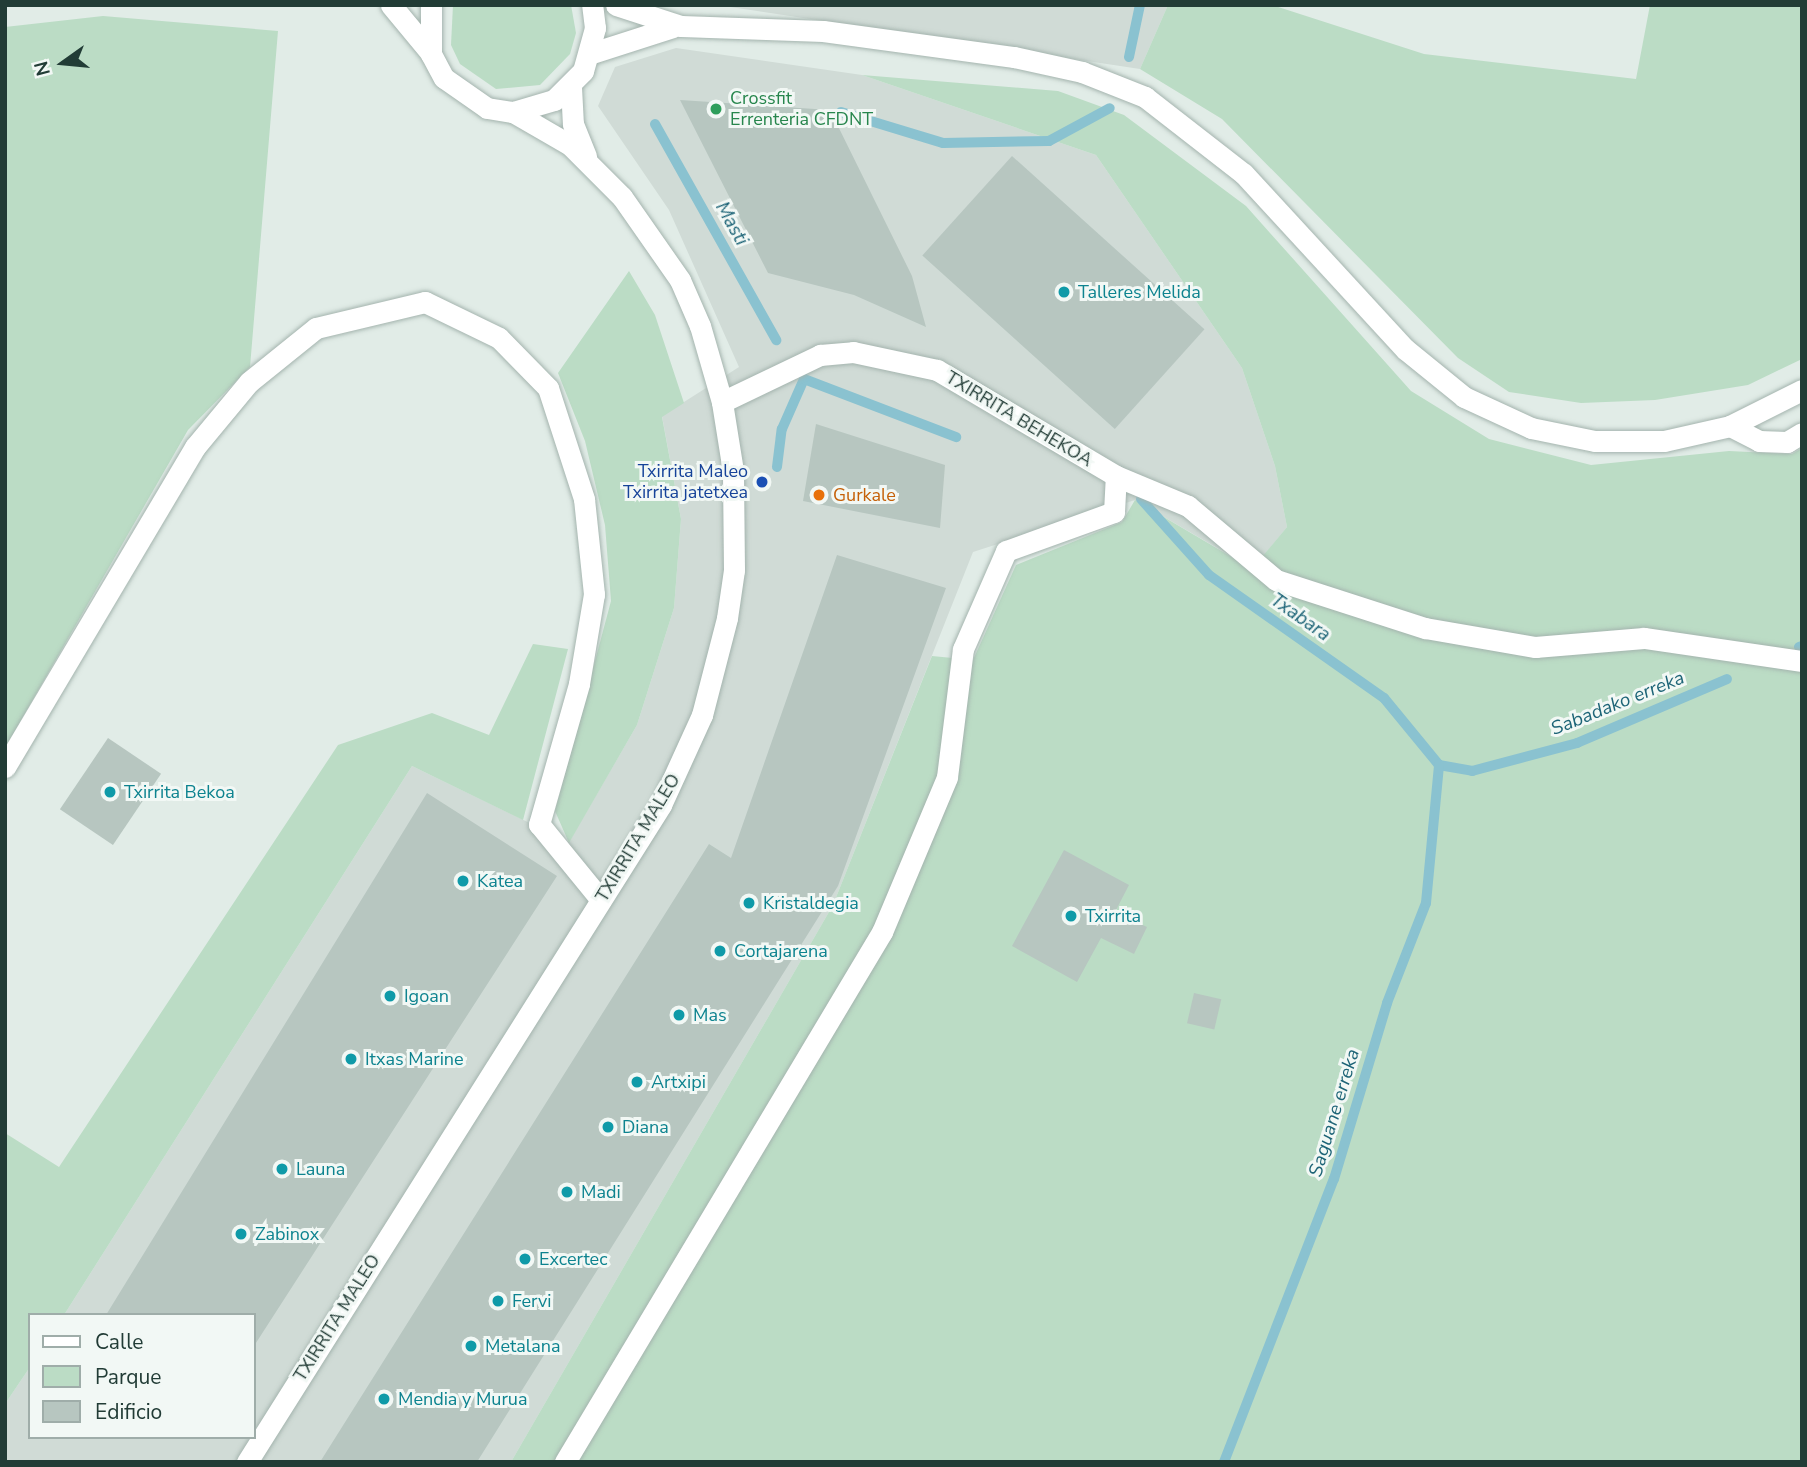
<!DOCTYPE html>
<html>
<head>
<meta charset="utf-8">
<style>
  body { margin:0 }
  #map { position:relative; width:1807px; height:1467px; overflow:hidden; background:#e1ece7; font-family:"Nunito Sans",sans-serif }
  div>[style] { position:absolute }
  .built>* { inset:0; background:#d0dbd6 }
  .green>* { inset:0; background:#bbdcc5 }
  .stream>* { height:10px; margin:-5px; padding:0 5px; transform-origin:5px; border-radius:5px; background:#8ac2d0 }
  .building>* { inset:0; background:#b7c6c0; transform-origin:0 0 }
  .roads { filter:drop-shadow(0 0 2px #a4b4ae) drop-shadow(0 0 2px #a4b4ae) }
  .minor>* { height:21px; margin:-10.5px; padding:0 10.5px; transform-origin:10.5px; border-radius:10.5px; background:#fff }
  .tertiary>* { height:21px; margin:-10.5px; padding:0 10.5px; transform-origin:10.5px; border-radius:10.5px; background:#fff }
  .dots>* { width:19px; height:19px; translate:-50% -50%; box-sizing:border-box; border:4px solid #f2f8f5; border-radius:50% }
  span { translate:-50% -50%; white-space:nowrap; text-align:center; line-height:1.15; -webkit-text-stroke:6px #f2f8f5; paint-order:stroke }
  .leisure-label { font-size:18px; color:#27864d }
  .left { translate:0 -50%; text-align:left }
  .culture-label { font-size:18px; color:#0d838f }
  .street-label { font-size:18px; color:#223c36 }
  .transit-label { font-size:18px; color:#164399 }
  .right { translate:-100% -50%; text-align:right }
  .food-label { font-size:18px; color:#c56008 }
  .water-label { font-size:19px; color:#1d6477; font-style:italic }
  .frame { position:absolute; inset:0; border:7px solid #223c36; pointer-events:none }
  .legend { position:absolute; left:28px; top:1313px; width:228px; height:126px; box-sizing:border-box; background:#f2f8f5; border:2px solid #9fada9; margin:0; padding:9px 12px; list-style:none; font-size:21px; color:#223c36 }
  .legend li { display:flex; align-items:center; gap:14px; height:35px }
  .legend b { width:35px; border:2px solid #9fada9 }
  .north { position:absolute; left:28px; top:28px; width:70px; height:70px; -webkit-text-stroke:5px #f2f8f5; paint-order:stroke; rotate:255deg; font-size:19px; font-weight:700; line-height:28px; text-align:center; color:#223c36 }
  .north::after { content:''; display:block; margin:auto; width:24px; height:32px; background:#223c36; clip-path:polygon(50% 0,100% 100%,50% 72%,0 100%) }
</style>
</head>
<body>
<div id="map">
  <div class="built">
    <i style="clip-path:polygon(717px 5px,1168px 5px,1140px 69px)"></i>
    <i style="clip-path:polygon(676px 48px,862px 75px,1096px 155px,1242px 368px,1275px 466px,1287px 527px,1253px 569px,1135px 500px,973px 552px,833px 905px,511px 1462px,5px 1462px,5px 1404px,30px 1367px,30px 1437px,254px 1437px,254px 1315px,64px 1315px,412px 766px,569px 842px,637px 725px,674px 608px,681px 519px,662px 416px,739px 367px,669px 210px,598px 106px,615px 67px)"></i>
  </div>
  <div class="green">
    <i style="clip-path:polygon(453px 5px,571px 5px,576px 33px,570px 54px,540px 85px,496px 89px,460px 64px,451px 45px)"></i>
    <i style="clip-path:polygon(1168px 5px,1272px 5px,1424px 54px,1636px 79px,1650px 5px,1802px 5px,1802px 359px,1748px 385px,1655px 400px,1581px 403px,1509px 392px,1458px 358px,1222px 119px,1140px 69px)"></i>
    <i style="clip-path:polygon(103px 16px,278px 31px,250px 367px,188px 430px,5px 748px,5px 27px)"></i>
    <i style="clip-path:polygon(862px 75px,1058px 91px,1124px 115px,1246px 206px,1411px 391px,1489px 439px,1591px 465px,1729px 451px,1792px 454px,1802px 448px,1802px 1462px,511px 1462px,833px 905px,932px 656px,973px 660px,1016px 565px,1122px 522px,1135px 500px,1252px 569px,1287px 527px,1275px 466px,1242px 368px,1096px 155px)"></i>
    <i style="clip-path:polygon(629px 271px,655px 315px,684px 403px,662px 417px,681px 519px,674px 608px,637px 725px,569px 843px,555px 811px,611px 601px,605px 525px,585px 441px,558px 373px)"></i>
    <i style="clip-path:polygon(533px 644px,568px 649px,523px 820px,412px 766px,64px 1315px,30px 1315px,30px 1367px,5px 1404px,5px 1133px,59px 1167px,338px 745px,432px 713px,489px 735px)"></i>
  </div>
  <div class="stream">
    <i style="left:1129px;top:57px;width:53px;rotate:-78.1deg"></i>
    <i style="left:841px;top:112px;width:107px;rotate:16.9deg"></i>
    <i style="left:943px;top:143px;width:106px;rotate:-1.1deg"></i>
    <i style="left:1049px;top:141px;width:69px;rotate:-28.4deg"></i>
    <i style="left:655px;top:124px;width:248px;rotate:60.7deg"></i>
    <i style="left:777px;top:467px;width:38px;rotate:-83deg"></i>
    <i style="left:782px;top:429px;width:55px;rotate:-66.3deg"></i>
    <i style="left:804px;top:379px;width:163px;rotate:20.9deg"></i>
    <i style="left:1141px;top:499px;width:102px;rotate:48.2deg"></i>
    <i style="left:1209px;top:575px;width:214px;rotate:35.1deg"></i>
    <i style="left:1384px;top:698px;width:87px;rotate:50.6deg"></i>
    <i style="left:1799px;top:647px;width:3px;rotate:-18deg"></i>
    <i style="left:1439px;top:765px;width:34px;rotate:10deg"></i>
    <i style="left:1472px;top:771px;width:109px;rotate:-14.9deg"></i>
    <i style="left:1577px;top:743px;width:163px;rotate:-23.1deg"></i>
    <i style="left:1224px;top:1462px;width:304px;rotate:-68.8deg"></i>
    <i style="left:1334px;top:1179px;width:184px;rotate:-73.2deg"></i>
    <i style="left:1387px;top:1003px;width:107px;rotate:-68.7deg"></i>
    <i style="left:1426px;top:903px;width:139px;rotate:-84.6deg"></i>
  </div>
  <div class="building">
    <i style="clip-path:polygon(680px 100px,830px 110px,912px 276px,926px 327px,854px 295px,768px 273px)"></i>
    <i style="left:1012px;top:156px;width:259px;height:134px;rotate:42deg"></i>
    <i style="clip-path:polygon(816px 424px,945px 465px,940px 528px,803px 501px)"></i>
    <i style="clip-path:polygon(837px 555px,946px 588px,838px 886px,477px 1462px,320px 1462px,709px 844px,731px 858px)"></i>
    <i style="left:108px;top:738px;width:64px;height:86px;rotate:34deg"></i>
    <i style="clip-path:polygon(427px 793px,557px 876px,254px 1346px,254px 1315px,106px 1315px)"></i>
    <i style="clip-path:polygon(1064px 850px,1129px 885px,1115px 912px,1147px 927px,1134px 954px,1101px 938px,1077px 982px,1012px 946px)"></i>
    <i style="left:1194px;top:993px;width:28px;height:31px;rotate:13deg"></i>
  </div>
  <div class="roads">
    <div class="minor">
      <i style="left:571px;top:87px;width:37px;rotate:87deg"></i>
      <i style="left:573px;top:124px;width:35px;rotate:68deg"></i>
      <i style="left:722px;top:402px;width:109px;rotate:-25.6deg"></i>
      <i style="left:820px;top:355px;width:33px;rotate:-5deg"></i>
      <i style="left:853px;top:352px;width:86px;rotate:12.1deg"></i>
      <i style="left:937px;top:370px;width:208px;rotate:30.6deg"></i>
      <i style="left:1116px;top:476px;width:78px;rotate:22.6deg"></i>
      <i style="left:1188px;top:506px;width:115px;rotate:40.1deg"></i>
      <i style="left:1276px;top:580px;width:157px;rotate:17.9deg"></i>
      <i style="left:1425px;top:628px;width:112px;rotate:9.8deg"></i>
      <i style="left:1535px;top:647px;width:109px;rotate:-4.7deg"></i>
      <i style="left:1644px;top:638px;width:160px;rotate:8.3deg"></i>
      <i style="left:1730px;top:426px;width:33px;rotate:27deg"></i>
      <i style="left:1759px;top:441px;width:28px;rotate:2deg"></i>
      <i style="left:1787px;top:442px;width:17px;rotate:-31deg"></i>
      <i style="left:5px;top:767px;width:372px;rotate:-59.3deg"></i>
      <i style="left:195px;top:447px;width:85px;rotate:-50.3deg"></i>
      <i style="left:249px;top:382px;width:86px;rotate:-38.9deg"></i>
      <i style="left:316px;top:328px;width:112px;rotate:-13.4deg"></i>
      <i style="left:425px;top:302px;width:82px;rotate:25.9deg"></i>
      <i style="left:499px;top:338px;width:70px;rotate:45.6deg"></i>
      <i style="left:548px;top:388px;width:117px;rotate:72deg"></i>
      <i style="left:584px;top:499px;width:96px;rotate:84deg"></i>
      <i style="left:594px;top:594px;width:91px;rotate:99.5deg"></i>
      <i style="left:579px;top:684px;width:146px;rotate:105.9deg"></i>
      <i style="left:539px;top:824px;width:98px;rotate:50.8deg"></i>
      <i style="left:247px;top:1462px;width:777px;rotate:-57.78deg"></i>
      <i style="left:661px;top:805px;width:99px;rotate:-65.5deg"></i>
      <i style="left:702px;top:715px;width:100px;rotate:-75.5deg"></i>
      <i style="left:727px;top:618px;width:49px;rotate:-81.7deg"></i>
      <i style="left:734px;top:570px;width:99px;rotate:-90.6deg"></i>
      <i style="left:733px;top:471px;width:70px;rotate:-99.1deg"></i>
      <i style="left:722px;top:402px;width:79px;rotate:-106.1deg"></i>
      <i style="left:700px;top:326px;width:50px;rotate:-113.5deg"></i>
      <i style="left:680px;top:280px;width:101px;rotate:-124.9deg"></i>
      <i style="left:622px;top:197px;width:74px;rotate:-135deg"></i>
      <i style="left:570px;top:145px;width:66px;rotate:-149.9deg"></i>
      <i style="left:565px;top:1462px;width:618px;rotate:-59.12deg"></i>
      <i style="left:882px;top:932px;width:168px;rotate:-67.2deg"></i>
      <i style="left:947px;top:777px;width:129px;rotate:-82.9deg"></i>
      <i style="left:963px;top:649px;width:107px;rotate:-66.3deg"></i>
      <i style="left:1006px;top:551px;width:115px;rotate:-19.9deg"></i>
      <i style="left:1114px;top:512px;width:36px;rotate:-87deg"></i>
    </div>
    <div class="tertiary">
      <i style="left:391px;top:5px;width:61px;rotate:50.3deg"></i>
      <i style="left:431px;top:5px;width:49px;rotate:90deg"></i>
      <i style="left:431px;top:54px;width:27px;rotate:62deg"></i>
      <i style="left:444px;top:78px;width:52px;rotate:34.9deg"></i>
      <i style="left:487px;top:108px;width:26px;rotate:9deg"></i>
      <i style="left:513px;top:112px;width:43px;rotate:-16.3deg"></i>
      <i style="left:554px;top:100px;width:41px;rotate:-45deg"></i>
      <i style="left:583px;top:71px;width:45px;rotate:-74.4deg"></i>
      <i style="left:595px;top:28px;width:23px;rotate:-97deg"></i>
      <i style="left:616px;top:5px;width:68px;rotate:17.9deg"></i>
      <i style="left:681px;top:26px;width:142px;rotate:2deg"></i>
      <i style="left:823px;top:31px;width:193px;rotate:7.8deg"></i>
      <i style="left:1014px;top:57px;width:70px;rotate:12.4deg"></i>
      <i style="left:1082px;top:72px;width:68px;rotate:21.6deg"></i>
      <i style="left:1145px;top:97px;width:125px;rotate:37.9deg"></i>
      <i style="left:1244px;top:174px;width:238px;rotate:47.4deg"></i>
      <i style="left:1405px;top:349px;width:76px;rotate:39.1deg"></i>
      <i style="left:1464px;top:397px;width:74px;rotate:24.8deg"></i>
      <i style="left:1531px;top:428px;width:65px;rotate:11.5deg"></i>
      <i style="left:1595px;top:441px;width:69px"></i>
      <i style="left:1664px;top:441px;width:68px;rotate:-12.8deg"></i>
      <i style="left:1730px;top:426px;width:80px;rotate:-26.6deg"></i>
      <i style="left:592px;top:53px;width:85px;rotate:-17.8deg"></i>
    </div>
  </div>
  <div class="dots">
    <i style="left:716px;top:109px;background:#2e9e5b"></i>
    <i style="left:1064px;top:292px;background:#0f9aa8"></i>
    <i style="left:762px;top:482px;background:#1a4fb4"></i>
    <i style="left:819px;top:495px;background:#e8710a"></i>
    <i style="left:110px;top:792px;background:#0f9aa8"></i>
    <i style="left:463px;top:881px;background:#0f9aa8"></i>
    <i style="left:749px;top:903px;background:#0f9aa8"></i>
    <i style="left:1071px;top:916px;background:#0f9aa8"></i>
    <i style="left:720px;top:951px;background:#0f9aa8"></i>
    <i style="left:390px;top:996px;background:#0f9aa8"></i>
    <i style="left:679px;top:1015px;background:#0f9aa8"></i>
    <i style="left:351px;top:1059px;background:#0f9aa8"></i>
    <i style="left:637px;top:1082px;background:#0f9aa8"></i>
    <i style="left:608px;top:1127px;background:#0f9aa8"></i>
    <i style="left:282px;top:1169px;background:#0f9aa8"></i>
    <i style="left:567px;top:1192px;background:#0f9aa8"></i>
    <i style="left:241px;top:1234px;background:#0f9aa8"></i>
    <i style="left:525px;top:1259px;background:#0f9aa8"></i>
    <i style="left:498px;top:1301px;background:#0f9aa8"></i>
    <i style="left:471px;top:1346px;background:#0f9aa8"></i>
    <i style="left:384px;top:1399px;background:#0f9aa8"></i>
  </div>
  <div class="leisure-label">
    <span class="left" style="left:730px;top:109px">Crossfit<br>Errenteria CFDNT</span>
  </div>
  <div class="culture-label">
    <span class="left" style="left:1078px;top:292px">Talleres Melida</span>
    <span class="left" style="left:124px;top:792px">Txirrita Bekoa</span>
    <span class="left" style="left:477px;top:881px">Katea</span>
    <span class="left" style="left:763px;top:903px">Kristaldegia</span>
    <span class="left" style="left:1085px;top:916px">Txirrita</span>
    <span class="left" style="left:734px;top:951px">Cortajarena</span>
    <span class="left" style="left:404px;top:996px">Igoan</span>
    <span class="left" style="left:693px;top:1015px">Mas</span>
    <span class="left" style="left:365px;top:1059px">Itxas Marine</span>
    <span class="left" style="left:651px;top:1082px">Artxipi</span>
    <span class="left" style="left:622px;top:1127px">Diana</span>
    <span class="left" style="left:296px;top:1169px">Launa</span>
    <span class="left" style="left:581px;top:1192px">Madi</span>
    <span class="left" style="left:255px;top:1234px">Zabinox</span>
    <span class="left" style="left:539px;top:1259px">Excertec</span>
    <span class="left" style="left:512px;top:1301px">Fervi</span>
    <span class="left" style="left:485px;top:1346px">Metalana</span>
    <span class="left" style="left:398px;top:1399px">Mendia y Murua</span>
  </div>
  <div class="street-label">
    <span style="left:1019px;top:419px;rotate:31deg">TXIRRITA BEHEKOA</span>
    <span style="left:638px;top:838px;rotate:-59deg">TXIRRITA MALEO</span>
    <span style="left:337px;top:1318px;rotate:-58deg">TXIRRITA MALEO</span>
  </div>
  <div class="transit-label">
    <span class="right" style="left:748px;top:482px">Txirrita Maleo<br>Txirrita jatetxea</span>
  </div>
  <div class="food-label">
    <span class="left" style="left:833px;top:495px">Gurkale</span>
  </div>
  <div class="water-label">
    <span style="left:731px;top:224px;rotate:61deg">Masti</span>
    <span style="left:1300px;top:618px;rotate:35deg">Txabara</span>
    <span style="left:1618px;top:704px;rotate:-22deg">Sabadako erreka</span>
    <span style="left:1335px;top:1113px;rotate:-73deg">Saguane erreka</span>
  </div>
  <div class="frame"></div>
  <ul class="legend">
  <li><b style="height:9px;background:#fff"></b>Calle</li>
  <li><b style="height:19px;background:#bbdcc5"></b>Parque</li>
  <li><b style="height:19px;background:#b7c6c0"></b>Edificio</li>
  </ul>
  <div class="north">N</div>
</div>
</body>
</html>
